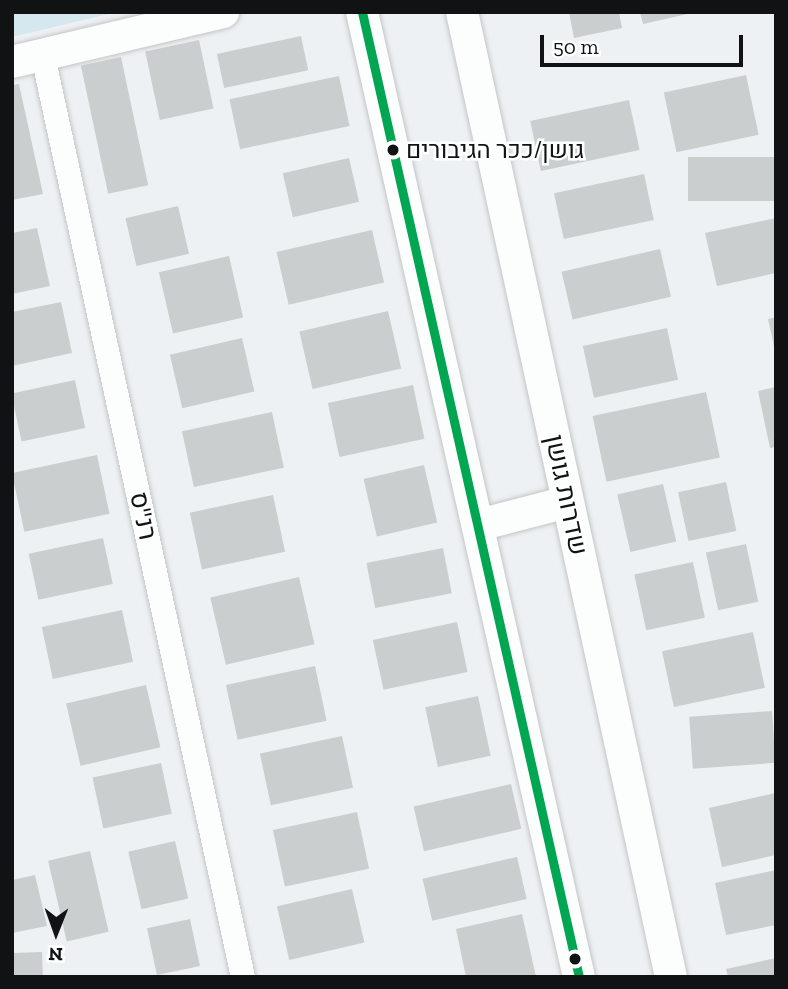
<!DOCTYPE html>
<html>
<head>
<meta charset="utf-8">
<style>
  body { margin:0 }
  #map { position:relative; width:788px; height:989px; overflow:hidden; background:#eef1f3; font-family:"Zilla Slab",Heebo,serif }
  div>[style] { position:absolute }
  .green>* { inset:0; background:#d5e7ef }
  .building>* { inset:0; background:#cbcecf; transform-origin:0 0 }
  .roads { filter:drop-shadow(0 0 2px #c3c6c7) drop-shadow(0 0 2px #c3c6c7) }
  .minor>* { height:24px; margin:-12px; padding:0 12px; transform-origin:12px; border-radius:12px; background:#fcfdfd }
  .tertiary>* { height:32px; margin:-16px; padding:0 16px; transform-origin:16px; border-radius:16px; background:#fcfdfd }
  .bus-1>* { height:9px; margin:-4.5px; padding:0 4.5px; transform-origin:4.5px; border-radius:4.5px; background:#00a651 }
  .dots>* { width:19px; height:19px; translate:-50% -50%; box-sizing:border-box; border:4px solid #fff; border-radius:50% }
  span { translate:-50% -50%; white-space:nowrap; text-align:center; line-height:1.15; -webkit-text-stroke:5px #fff; paint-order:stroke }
  .bus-label { font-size:24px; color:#101213 }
  .left { translate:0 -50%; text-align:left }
  .street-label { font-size:26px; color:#101213 }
  .frame { position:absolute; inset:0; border:14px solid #101213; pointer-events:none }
  .north { position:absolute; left:21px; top:898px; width:70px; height:70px; -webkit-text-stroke:5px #fff; paint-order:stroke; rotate:181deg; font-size:19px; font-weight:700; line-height:28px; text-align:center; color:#101213 }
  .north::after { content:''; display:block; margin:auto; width:24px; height:32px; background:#101213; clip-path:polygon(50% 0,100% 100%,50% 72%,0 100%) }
  .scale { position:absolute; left:540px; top:35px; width:203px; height:32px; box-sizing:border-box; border:4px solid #101213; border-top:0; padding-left:9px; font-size:21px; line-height:24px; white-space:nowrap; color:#101213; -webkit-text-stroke:5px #fff; paint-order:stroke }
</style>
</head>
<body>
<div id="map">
  <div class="green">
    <i style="clip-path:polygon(12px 12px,117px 12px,12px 37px)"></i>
  </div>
  <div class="building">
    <i style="clip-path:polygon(569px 12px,619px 12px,622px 28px,574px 38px)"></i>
    <i style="clip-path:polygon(640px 12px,692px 12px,692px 13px,643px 24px)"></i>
    <i style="left:301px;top:36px;width:35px;height:86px;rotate:78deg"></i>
    <i style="left:199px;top:40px;width:70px;height:55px;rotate:78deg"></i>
    <i style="left:121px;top:57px;width:131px;height:41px;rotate:78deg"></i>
    <i style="left:746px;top:75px;width:61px;height:84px;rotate:78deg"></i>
    <i style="left:339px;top:76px;width:51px;height:112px;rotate:78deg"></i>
    <i style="clip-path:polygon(19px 84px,43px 194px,12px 200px,12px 85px)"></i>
    <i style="left:629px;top:100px;width:51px;height:101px;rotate:78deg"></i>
    <i style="left:776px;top:157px;width:44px;height:88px;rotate:90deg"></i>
    <i style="left:349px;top:158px;width:45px;height:68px;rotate:77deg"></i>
    <i style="left:644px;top:174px;width:47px;height:92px;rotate:78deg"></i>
    <i style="left:178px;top:206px;width:49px;height:54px;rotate:77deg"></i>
    <i style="clip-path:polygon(776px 218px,776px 273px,717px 286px,705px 233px)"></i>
    <i style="clip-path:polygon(37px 228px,50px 286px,12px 294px,12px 233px)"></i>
    <i style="left:372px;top:230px;width:54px;height:98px;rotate:77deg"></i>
    <i style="left:660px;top:249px;width:49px;height:101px;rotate:77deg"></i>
    <i style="left:229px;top:256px;width:63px;height:72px;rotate:77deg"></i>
    <i style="clip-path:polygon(61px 302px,72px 353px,12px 366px,12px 312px)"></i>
    <i style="left:388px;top:311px;width:59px;height:91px;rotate:77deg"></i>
    <i style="clip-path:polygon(776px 317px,776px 351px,775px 351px,768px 319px)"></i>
    <i style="left:667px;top:328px;width:53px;height:86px;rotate:78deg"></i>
    <i style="left:242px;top:338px;width:55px;height:74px;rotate:77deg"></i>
    <i style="left:75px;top:380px;width:49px;height:65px;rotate:78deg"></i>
    <i style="left:413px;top:385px;width:55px;height:87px;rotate:78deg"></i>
    <i style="clip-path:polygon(776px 387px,776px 447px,770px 448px,758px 391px)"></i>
    <i style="left:706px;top:392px;width:67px;height:116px;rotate:78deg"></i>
    <i style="left:272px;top:412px;width:57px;height:92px;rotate:78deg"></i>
    <i style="left:97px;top:455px;width:60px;height:87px;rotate:78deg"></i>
    <i style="left:424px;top:465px;width:59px;height:62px;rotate:77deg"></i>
    <i style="left:726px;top:482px;width:50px;height:49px;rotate:78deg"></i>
    <i style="left:663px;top:484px;width:59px;height:47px;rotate:77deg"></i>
    <i style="left:273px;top:495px;width:58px;height:85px;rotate:78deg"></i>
    <i style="left:103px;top:538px;width:47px;height:76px;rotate:78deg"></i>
    <i style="left:746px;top:544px;width:59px;height:41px;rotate:78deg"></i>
    <i style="left:443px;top:548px;width:46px;height:78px;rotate:79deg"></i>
    <i style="left:693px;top:562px;width:57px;height:60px;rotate:78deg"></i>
    <i style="left:299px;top:577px;width:69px;height:91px;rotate:77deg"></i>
    <i style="left:122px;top:610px;width:53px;height:82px;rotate:78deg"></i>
    <i style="left:457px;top:622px;width:51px;height:86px;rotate:78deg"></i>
    <i style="left:753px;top:632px;width:57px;height:93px;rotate:78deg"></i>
    <i style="left:315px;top:666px;width:56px;height:91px;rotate:78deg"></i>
    <i style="left:146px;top:685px;width:64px;height:82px;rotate:77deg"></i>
    <i style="left:478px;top:696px;width:61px;height:54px;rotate:78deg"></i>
    <i style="left:772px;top:711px;width:52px;height:83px;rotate:86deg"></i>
    <i style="left:342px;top:736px;width:53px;height:84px;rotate:78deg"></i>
    <i style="left:161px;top:763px;width:52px;height:70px;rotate:78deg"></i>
    <i style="left:511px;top:784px;width:46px;height:100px;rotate:77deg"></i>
    <i style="clip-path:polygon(775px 793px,776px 855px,722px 867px,709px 808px)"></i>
    <i style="left:357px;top:812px;width:58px;height:86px;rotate:78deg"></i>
    <i style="left:175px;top:841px;width:59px;height:48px;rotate:77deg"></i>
    <i style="left:90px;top:851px;width:83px;height:43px;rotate:77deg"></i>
    <i style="left:517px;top:857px;width:43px;height:97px;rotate:77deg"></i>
    <i style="clip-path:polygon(776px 870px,776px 925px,726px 935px,715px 883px)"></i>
    <i style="clip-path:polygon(35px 875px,47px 926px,12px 933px,12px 880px)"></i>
    <i style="left:352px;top:889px;width:55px;height:77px;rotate:77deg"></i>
    <i style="clip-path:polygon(522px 914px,536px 977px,466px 977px,456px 929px)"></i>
    <i style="left:190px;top:919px;width:48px;height:44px;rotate:78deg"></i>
    <i style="left:42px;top:952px;width:25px;height:30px;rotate:88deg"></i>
    <i style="clip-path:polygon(776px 958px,776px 977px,728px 977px,726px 969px)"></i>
  </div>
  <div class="roads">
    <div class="minor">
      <i style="left:43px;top:56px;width:942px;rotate:77.75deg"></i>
    </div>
    <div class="tertiary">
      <i style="left:362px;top:12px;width:989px;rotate:77.33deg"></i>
      <i style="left:462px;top:12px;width:987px;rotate:77.78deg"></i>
      <i style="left:12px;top:62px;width:217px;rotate:-13.3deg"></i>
      <i style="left:479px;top:525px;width:91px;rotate:-14.6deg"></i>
    </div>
  </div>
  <div class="bus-1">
    <i style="left:362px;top:12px;width:989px;rotate:77.33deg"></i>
  </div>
  <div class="dots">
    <i style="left:393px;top:150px;background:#101213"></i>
    <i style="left:575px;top:959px;background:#101213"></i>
  </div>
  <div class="bus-label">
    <span class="left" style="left:406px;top:150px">גושן/ככר הגיבורים</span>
  </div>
  <div class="street-label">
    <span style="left:566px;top:495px;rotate:78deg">שדרות גושן</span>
    <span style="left:143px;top:516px;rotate:78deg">רנ"ס</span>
  </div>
  <div class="frame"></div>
  <div class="north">N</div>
  <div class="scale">50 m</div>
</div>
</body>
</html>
